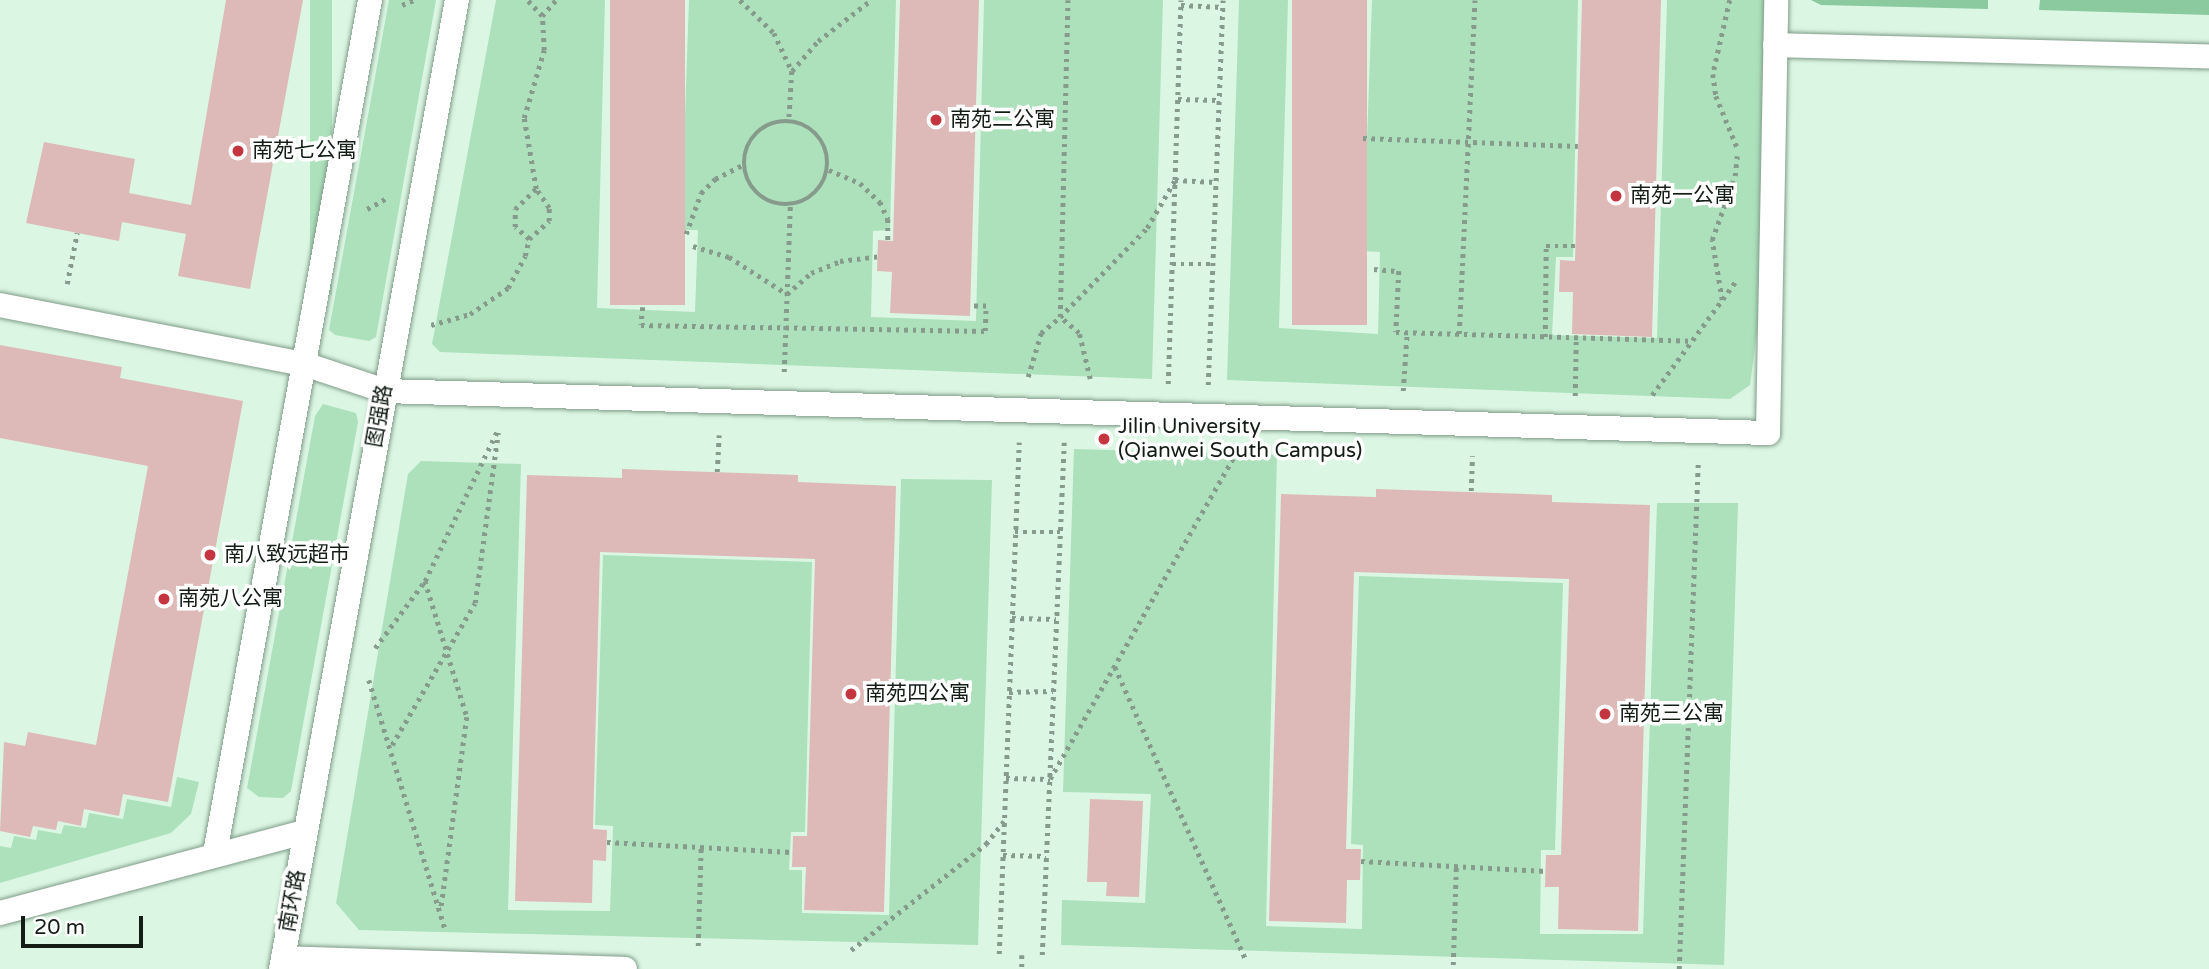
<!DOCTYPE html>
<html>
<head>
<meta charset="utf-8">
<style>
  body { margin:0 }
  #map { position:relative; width:2209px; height:969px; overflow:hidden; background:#dbf7e3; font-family:"Varela Round","Noto Sans SC",sans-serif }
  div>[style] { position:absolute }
  .green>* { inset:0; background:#ace1bc; transform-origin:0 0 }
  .forest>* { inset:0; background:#8bc99f }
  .building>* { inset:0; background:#ddbab8; transform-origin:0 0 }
  .path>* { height:4.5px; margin-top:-2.25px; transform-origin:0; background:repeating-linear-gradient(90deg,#879b8c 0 3.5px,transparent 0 8.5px) }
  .path>.ring { margin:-2.25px; padding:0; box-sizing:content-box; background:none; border:4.5px solid #879b8c; border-radius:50% }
  .roads { filter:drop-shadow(0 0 2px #819c89) drop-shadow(0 0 2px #819c89) }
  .lane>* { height:24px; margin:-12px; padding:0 12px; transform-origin:12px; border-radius:12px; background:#fff }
  .dots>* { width:19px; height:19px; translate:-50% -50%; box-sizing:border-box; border:4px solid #fff; border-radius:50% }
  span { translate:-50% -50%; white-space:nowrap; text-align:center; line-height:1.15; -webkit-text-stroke:7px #fff; paint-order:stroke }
  .poi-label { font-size:21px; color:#131d16 }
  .left { translate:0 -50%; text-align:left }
  .street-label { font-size:21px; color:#131d16 }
  .scale { position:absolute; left:21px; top:916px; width:122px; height:32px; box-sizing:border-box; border:4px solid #131d16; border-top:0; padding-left:9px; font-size:21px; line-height:24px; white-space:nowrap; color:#131d16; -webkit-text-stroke:5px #fff; paint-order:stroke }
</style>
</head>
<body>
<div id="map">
  <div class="green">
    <i style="left:310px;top:0;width:22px;height:295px"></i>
    <i style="clip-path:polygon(389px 0,436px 0,376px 337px,369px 341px,335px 335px,329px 330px)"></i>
    <i style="clip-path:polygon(496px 0,605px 0,597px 308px,695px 312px,698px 230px,681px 230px,689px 0,896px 0,890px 230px,873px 231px,871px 317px,976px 321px,984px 0,1163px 0,1152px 379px,440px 352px,432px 344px)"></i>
    <i style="clip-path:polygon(1239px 0,1288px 0,1279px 328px,1378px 334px,1380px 252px,1363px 251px,1372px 0,1578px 0,1573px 257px,1556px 257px,1552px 335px,1657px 338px,1667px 0,1766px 0,1758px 324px,1750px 385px,1730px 399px,1227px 380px)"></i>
    <i style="clip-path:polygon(323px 404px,356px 413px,358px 422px,291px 791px,283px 798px,259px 797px,247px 788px,315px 416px)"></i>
    <i style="clip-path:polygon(1074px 449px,1277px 455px,1266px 926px,1362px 929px,1363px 845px,1351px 844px,1359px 576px,1563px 583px,1555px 850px,1541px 850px,1540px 934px,1643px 934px,1657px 503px,1738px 503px,1724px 965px,1061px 945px,1062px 900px,1145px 903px,1151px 794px,1063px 792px)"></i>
    <i style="clip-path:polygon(421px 461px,521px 464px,508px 910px,610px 911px,613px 826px,595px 825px,603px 555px,812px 562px,805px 832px,791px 832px,789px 870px,802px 870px,802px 913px,889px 915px,901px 479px,992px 480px,978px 945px,359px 930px,336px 903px,408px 474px)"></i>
    <i style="clip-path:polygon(177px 777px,199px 782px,191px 814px,171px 833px,0 883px,0 846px,11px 848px,14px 836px,36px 840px,38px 830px,61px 834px,64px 825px,86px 828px,89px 813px,123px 819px,127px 799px,171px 807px)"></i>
  </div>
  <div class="forest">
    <i style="clip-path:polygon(1811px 0,1988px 0,1988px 9px,1821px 5px)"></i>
    <i style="clip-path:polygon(2040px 0,2209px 0,2209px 15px,2039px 10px)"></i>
  </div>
  <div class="building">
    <i style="clip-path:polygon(226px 0,303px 0,250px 289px,178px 276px,186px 234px,122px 222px,119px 241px,26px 223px,44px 142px,135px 159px,129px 193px,191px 205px)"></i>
    <i style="left:610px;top:0;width:75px;height:305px"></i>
    <i style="clip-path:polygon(900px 0,979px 0,970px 316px,890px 313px,892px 272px,877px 271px,878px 240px,893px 241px)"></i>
    <i style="left:1292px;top:0;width:75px;height:325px"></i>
    <i style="clip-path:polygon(1582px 0,1661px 0,1652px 337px,1572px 334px,1573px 292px,1559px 292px,1560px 260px,1575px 261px)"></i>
    <i style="clip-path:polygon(0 345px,122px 367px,120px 378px,243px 401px,168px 802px,123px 794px,119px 816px,84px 809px,81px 826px,58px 821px,56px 830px,33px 826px,30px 837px,0 831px,4px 742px,25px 746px,28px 732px,96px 745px,148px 466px,0 438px)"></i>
    <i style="clip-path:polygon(622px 469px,798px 475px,798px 482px,896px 486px,884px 912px,804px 910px,806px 867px,792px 867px,793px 836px,807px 836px,815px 559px,600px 552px,593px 829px,607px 830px,606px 861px,593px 860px,592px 903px,515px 901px,527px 475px,622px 478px)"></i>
    <i style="clip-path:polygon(1376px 489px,1552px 495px,1552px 502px,1650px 505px,1638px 931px,1558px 929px,1559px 887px,1545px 887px,1546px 855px,1561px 855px,1569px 579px,1354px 572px,1346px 849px,1361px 849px,1360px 880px,1347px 880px,1346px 923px,1269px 921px,1281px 494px,1376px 497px)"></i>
    <i style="clip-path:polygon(1090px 799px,1143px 801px,1139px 897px,1106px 896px,1107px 882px,1087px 882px)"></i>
  </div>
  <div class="path">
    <i style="left:740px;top:0;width:47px;rotate:44.1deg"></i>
    <i style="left:774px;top:33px;width:42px;rotate:64.7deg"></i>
    <i style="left:792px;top:71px;width:50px;rotate:93.4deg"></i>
    <i style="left:1730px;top:0;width:76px;rotate:102.9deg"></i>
    <i style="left:1713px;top:74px;width:22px;rotate:82deg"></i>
    <i style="left:1716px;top:96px;width:55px;rotate:67.6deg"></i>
    <i style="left:402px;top:5px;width:13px;rotate:-23deg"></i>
    <i style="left:1181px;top:5px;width:42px;rotate:2.7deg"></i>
    <i style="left:542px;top:16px;width:21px;rotate:-49deg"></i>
    <i style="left:792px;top:71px;width:40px;rotate:-49deg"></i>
    <i style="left:818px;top:41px;width:67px;rotate:-37.7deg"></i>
    <i style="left:1178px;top:99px;width:41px;rotate:1.4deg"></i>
    <i class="ring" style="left:744px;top:121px;width:79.5px;height:79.5px"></i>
    <i style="left:1363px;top:138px;width:215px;rotate:2.1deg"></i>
    <i style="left:829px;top:170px;width:34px;rotate:23deg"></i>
    <i style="left:860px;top:183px;width:28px;rotate:44deg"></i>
    <i style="left:880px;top:202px;width:19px;rotate:65deg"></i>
    <i style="left:888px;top:219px;width:21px;rotate:90deg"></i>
    <i style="left:367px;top:209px;width:23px;rotate:-29deg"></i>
    <i style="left:686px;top:234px;width:44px;rotate:-69.9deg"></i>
    <i style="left:701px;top:193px;width:20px;rotate:-45deg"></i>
    <i style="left:715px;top:179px;width:33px;rotate:-27deg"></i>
    <i style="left:529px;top:239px;width:27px;rotate:-42deg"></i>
    <i style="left:549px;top:221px;width:13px;rotate:-90deg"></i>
    <i style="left:549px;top:208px;width:23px;rotate:-124deg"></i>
    <i style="left:693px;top:246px;width:38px;rotate:17deg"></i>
    <i style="left:729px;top:257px;width:69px;rotate:32.5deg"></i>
    <i style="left:787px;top:294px;width:32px;rotate:-41deg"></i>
    <i style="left:811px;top:273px;width:31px;rotate:-22deg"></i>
    <i style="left:840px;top:261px;width:38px;rotate:-7deg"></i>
    <i style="left:1172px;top:264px;width:40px"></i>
    <i style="left:1374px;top:269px;width:25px;rotate:5deg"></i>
    <i style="left:1399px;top:271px;width:61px;rotate:92.8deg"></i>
    <i style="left:1396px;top:332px;width:296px;rotate:1.7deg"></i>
    <i style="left:67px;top:284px;width:52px;rotate:-78.9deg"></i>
    <i style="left:1722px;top:300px;width:61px;rotate:-99.5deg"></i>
    <i style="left:1712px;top:240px;width:68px;rotate:-70.2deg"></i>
    <i style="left:1735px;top:176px;width:20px;rotate:-84deg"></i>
    <i style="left:643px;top:307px;width:18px;rotate:96deg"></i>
    <i style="left:641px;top:325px;width:344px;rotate:1deg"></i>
    <i style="left:985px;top:331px;width:25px;rotate:-88deg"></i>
    <i style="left:986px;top:306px;width:16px;rotate:180deg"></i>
    <i style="left:431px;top:325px;width:41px;rotate:-15.8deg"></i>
    <i style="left:470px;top:314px;width:46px;rotate:-34.4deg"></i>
    <i style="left:508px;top:288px;width:36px;rotate:-62deg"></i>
    <i style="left:525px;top:256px;width:17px;rotate:-77deg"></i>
    <i style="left:529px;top:239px;width:18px;rotate:-139deg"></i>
    <i style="left:515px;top:227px;width:18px;rotate:-90deg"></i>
    <i style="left:515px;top:209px;width:29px;rotate:-44deg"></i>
    <i style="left:536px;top:189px;width:72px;rotate:-99.6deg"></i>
    <i style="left:524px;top:118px;width:71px;rotate:-73.6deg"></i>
    <i style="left:544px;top:50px;width:34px;rotate:-93deg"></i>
    <i style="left:542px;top:16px;width:22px;rotate:-133deg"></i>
    <i style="left:1459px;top:334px;width:334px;rotate:-87.3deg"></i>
    <i style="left:1545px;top:337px;width:91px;rotate:-89.4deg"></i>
    <i style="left:1546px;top:246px;width:29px"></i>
    <i style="left:784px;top:372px;width:167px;rotate:-87.9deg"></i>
    <i style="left:1028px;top:377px;width:46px;rotate:-73.5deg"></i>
    <i style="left:1041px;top:333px;width:25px;rotate:-40deg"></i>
    <i style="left:1060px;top:317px;width:317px;rotate:-88.6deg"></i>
    <i style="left:1090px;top:379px;width:47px;rotate:-103.4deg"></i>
    <i style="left:1079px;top:333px;width:25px;rotate:-140deg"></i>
    <i style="left:1060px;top:317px;width:124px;rotate:-45.7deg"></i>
    <i style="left:1147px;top:228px;width:56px;rotate:-59.7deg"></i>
    <i style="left:1175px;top:180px;width:41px;rotate:2.8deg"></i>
    <i style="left:1168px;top:384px;width:384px;rotate:-88.1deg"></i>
    <i style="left:1208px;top:385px;width:385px;rotate:-87.8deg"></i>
    <i style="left:1403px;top:391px;width:59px;rotate:-86.1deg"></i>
    <i style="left:1652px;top:395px;width:142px;rotate:-53.6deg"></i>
    <i style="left:1575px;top:396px;width:58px;rotate:-89deg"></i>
    <i style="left:717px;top:472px;width:37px;rotate:-87deg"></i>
    <i style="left:1471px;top:491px;width:35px;rotate:-88deg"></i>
    <i style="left:1015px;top:532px;width:45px"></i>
    <i style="left:425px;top:581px;width:142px;rotate:72.8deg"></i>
    <i style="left:467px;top:717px;width:195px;rotate:97.7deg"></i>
    <i style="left:1012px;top:618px;width:44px;rotate:1.3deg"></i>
    <i style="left:375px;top:648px;width:84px;rotate:-53.3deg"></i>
    <i style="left:425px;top:581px;width:169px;rotate:-64.3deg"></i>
    <i style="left:1115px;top:667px;width:321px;rotate:65.9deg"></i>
    <i style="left:369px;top:680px;width:260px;rotate:73deg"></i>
    <i style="left:1009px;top:692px;width:44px;rotate:-1.3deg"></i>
    <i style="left:392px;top:745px;width:164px;rotate:-59.7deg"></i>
    <i style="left:475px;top:603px;width:172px;rotate:-82.3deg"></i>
    <i style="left:1006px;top:778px;width:44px;rotate:1.3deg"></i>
    <i style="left:1050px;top:779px;width:379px;rotate:-60.3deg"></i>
    <i style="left:607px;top:842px;width:185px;rotate:3.1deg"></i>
    <i style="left:1003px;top:855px;width:43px;rotate:1.3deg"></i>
    <i style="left:1361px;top:861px;width:185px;rotate:3.1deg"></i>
    <i style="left:698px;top:946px;width:99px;rotate:-88.3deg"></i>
    <i style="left:851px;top:950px;width:172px;rotate:-38.1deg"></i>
    <i style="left:986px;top:844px;width:29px;rotate:-52deg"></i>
    <i style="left:999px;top:954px;width:512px;rotate:-87.76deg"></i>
    <i style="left:1022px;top:955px;width:14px;rotate:90deg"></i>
    <i style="left:1042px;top:955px;width:513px;rotate:-87.54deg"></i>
    <i style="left:1453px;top:965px;width:98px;rotate:-88.2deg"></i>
    <i style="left:1679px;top:969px;width:505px;rotate:-87.85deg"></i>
  </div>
  <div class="roads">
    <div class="lane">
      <i style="left:1775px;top:45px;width:434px;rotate:1.5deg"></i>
      <i style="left:0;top:305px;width:310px;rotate:11deg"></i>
      <i style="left:304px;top:364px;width:85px;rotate:18.4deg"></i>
      <i style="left:385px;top:391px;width:1384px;rotate:1.74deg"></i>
      <i style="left:1768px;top:433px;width:433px;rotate:-88.9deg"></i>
      <i style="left:215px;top:853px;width:867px;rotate:-79.7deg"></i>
      <i style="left:0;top:913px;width:316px;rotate:-14.9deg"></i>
      <i style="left:283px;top:958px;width:342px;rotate:1.8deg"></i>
      <i style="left:281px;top:969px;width:985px;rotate:-79.71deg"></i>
    </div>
  </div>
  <div class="dots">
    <i style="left:936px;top:120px;background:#c4353f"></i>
    <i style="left:238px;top:151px;background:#c4353f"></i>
    <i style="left:1616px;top:196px;background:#c4353f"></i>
    <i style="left:1104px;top:439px;background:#c4353f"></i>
    <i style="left:210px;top:555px;background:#c4353f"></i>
    <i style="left:164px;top:599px;background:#c4353f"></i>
    <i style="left:851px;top:694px;background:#c4353f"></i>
    <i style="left:1605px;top:714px;background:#c4353f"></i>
  </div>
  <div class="poi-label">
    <span class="left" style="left:950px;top:120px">南苑二公寓</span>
    <span class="left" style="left:252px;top:151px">南苑七公寓</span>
    <span class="left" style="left:1630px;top:196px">南苑一公寓</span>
    <span class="left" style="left:1118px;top:439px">Jilin University<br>(Qianwei South Campus)</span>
    <span class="left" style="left:224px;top:555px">南八致远超市</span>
    <span class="left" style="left:178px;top:599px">南苑八公寓</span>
    <span class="left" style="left:865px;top:694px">南苑四公寓</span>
    <span class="left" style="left:1619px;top:714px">南苑三公寓</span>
  </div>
  <div class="street-label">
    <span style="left:380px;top:416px;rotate:-80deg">图强路</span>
    <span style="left:293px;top:901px;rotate:-80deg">南环路</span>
  </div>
  <div class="scale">20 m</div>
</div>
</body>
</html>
